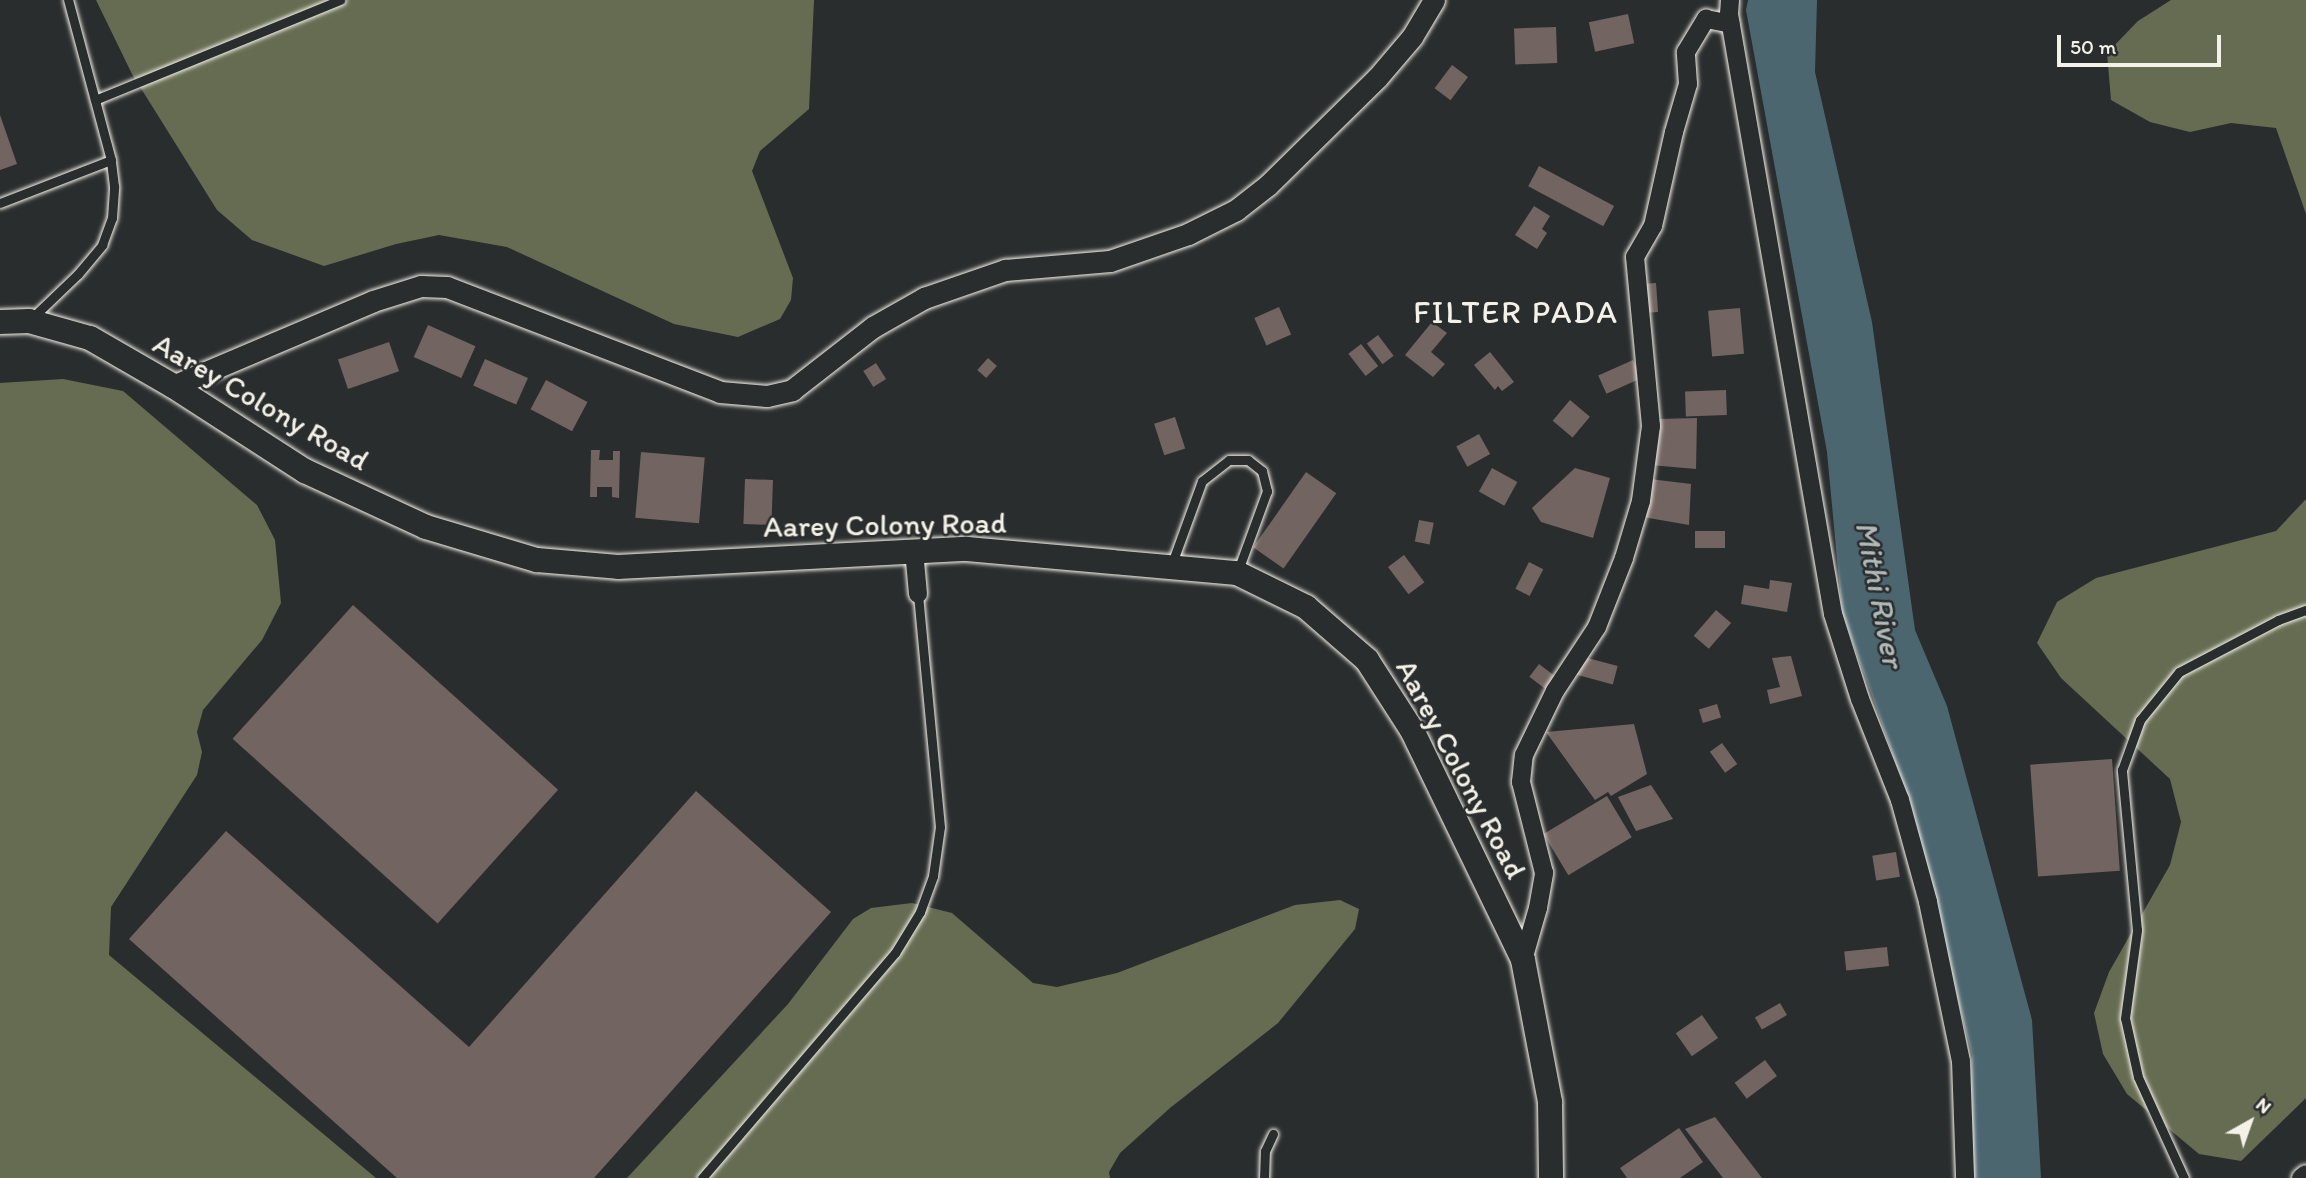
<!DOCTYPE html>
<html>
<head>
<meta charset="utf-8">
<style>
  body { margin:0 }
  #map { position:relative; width:2306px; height:1178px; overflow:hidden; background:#2a2d2e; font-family:Itim,sans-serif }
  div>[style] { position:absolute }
  .green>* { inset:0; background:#666c52 }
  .water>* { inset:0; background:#4c6670 }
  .building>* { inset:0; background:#726460; transform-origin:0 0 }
  .roads { filter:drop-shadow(0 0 2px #f4f1e8) drop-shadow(0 0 2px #f4f1e8) }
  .service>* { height:9px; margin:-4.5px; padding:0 4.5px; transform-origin:4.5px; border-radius:4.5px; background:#2a2d2e }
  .minor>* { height:18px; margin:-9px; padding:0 9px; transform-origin:9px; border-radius:9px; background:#2a2d2e }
  .tertiary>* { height:21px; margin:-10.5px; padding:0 10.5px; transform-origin:10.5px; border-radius:10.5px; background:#2a2d2e }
  .secondary>* { height:24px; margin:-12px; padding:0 12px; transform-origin:12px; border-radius:12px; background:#2a2d2e }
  span { translate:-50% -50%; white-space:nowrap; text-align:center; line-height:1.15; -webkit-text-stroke:5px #2a2d2e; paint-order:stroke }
  .street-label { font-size:30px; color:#f4f1e8 }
  .neighbourhood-label { font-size:32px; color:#f4f1e8; letter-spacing:2px }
  .water-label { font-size:32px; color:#b1b9b8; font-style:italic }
  .north { position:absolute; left:2215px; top:1087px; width:70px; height:70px; -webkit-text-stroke:5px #2a2d2e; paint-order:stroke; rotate:40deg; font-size:19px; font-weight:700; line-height:28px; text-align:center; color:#f4f1e8 }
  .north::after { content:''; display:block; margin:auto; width:24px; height:32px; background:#f4f1e8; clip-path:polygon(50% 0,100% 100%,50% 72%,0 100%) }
  .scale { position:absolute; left:2057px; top:35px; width:164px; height:32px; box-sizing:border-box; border:4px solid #f4f1e8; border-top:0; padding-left:9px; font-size:21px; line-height:24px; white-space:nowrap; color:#f4f1e8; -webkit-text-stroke:5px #2a2d2e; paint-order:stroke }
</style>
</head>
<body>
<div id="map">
  <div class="green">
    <i style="clip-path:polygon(96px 0,814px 0,809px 109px,760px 151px,752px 171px,793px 278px,791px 300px,780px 319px,738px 337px,674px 324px,507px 247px,439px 235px,396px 244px,324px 266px,252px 240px,217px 210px,132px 74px)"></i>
    <i style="clip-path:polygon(2171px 0,2306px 0,2306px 214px,2276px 128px,2231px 123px,2190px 132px,2150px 122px,2111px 100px,2107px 53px,2138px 21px)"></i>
    <i style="clip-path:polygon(63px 379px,123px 391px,257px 505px,275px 540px,281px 603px,262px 640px,203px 710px,197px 732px,202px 752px,197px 775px,111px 907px,109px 955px,376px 1178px,0 1178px,0 383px)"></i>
    <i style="clip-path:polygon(2306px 499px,2306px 1098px,2241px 1161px,2199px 1154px,2127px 1094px,2103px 1054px,2094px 1013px,2109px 972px,2170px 865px,2181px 822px,2170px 779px,2061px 678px,2037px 643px,2057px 602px,2096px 578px,2276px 531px)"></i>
    <i style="clip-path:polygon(1340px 900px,1359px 909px,1355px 929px,1278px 1023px,1170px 1108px,1120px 1153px,1109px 1172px,1110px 1178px,627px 1178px,788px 1004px,853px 919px,871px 908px,912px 903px,952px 913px,1033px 983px,1057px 987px,1117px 973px,1295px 905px)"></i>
  </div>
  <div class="water">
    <i style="clip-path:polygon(1748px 0,1817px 0,1815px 72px,1872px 322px,1915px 630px,1947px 706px,2032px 1020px,2041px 1178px,1967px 1178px,1972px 1055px,1903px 783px,1842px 612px,1827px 452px,1746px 10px)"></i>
  </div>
  <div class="building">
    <i style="left:1628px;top:14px;width:30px;height:40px;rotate:78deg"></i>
    <i style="left:1556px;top:27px;width:36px;height:42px;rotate:88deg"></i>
    <i style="left:1452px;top:65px;width:20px;height:29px;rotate:37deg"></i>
    <i style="clip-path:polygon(0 115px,17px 164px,0 170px)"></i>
    <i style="left:1539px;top:166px;width:85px;height:23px;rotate:28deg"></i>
    <i style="clip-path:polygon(1534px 206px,1550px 216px,1542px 229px,1547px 233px,1537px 249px,1515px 235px)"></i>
    <i style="left:1656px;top:283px;width:29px;height:18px;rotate:86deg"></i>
    <i style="left:1279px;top:307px;width:30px;height:27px;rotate:66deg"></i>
    <i style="left:1740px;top:308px;width:46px;height:32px;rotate:85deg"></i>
    <i style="clip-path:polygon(1432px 322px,1447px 333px,1431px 352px,1445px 364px,1433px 377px,1405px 355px)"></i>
    <i style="left:428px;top:325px;width:52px;height:35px;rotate:24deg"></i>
    <i style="left:1378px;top:335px;width:26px;height:14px;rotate:53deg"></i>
    <i style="left:389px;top:342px;width:31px;height:54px;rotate:71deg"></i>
    <i style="left:1361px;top:344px;width:28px;height:16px;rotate:52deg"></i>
    <i style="clip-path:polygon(1490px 352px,1514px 382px,1502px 391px,1498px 386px,1495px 390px,1474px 365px)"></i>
    <i style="left:988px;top:358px;width:12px;height:16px;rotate:42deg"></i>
    <i style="left:485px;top:359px;width:47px;height:29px;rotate:24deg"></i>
    <i style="left:1633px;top:360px;width:20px;height:38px;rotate:66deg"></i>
    <i style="left:876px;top:363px;width:19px;height:15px;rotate:58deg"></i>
    <i style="left:546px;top:380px;width:47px;height:33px;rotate:28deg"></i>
    <i style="left:1726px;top:390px;width:25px;height:41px;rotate:88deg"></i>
    <i style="left:1570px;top:400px;width:26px;height:27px;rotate:40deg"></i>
    <i style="left:1175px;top:417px;width:33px;height:22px;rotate:72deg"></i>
    <i style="clip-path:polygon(1697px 418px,1696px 469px,1650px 465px,1658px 419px)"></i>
    <i style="left:1479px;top:434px;width:23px;height:26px;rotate:61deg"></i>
    <i style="clip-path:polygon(591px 450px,600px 450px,599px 460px,613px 460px,613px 451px,620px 451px,619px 498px,612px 497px,612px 487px,597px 487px,597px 497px,590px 497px)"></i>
    <i style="left:641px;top:452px;width:64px;height:66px;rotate:5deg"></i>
    <i style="left:1492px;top:468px;width:29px;height:27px;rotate:29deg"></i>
    <i style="clip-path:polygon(1575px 468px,1610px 478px,1593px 538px,1541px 522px,1532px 508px)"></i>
    <i style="left:1306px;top:472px;width:37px;height:92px;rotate:35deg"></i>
    <i style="left:745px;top:479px;width:28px;height:45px;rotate:2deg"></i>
    <i style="clip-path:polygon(1650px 479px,1691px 484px,1689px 525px,1643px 517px)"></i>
    <i style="left:1419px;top:520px;width:15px;height:22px;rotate:11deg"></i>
    <i style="left:1695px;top:531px;width:30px;height:17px"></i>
    <i style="left:1404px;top:555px;width:34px;height:20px;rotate:53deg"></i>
    <i style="left:1529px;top:562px;width:16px;height:30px;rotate:27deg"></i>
    <i style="clip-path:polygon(1770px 580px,1792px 583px,1787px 612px,1741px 604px,1744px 585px,1769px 589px)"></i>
    <i style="left:353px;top:605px;width:276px;height:180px;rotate:42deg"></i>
    <i style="left:1716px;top:610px;width:20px;height:34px;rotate:41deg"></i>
    <i style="left:1580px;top:656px;width:39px;height:19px;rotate:15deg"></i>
    <i style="clip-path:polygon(1791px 656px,1802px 696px,1770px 704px,1767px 690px,1780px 687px,1772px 658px)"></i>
    <i style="left:1539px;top:664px;width:21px;height:16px;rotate:37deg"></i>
    <i style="left:1717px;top:704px;width:14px;height:19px;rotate:73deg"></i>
    <i style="clip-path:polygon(1634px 724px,1647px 774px,1611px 796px,1608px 792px,1595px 800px,1546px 732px)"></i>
    <i style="left:1722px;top:743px;width:26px;height:15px;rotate:54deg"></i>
    <i style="left:2112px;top:759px;width:112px;height:82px;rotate:86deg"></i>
    <i style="clip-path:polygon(1651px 785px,1673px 819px,1636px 831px,1618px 797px)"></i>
    <i style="clip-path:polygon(696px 791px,831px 912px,594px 1178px,397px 1178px,129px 939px,226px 831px,469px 1047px)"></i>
    <i style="left:1607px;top:796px;width:48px;height:74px;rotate:59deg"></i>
    <i style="left:1896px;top:852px;width:25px;height:24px;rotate:81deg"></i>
    <i style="left:1887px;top:947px;width:19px;height:43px;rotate:84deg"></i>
    <i style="left:1780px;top:1003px;width:14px;height:29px;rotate:60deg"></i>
    <i style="left:1702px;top:1015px;width:28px;height:32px;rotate:55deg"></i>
    <i style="left:1765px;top:1060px;width:20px;height:38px;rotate:53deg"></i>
    <i style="clip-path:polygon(1715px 1117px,1762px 1178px,1723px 1178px,1685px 1129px)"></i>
    <i style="clip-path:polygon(1679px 1128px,1703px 1162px,1680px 1178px,1627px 1178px,1620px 1168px)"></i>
  </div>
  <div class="roads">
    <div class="service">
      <i style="left:95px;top:100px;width:265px;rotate:-22.2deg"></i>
      <i style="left:0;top:203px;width:119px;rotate:-21.2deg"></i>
      <i style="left:31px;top:319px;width:65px;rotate:-43.8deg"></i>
      <i style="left:78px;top:274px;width:38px;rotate:-50deg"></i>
      <i style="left:102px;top:245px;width:29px;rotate:-70deg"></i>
      <i style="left:112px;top:218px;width:32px;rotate:-86deg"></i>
      <i style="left:114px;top:186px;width:26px;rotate:-97deg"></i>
      <i style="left:111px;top:160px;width:166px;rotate:-105deg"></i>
      <i style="left:1171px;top:566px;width:90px;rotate:-70deg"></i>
      <i style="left:1202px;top:481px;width:34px;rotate:-38deg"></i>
      <i style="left:1229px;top:460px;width:19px"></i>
      <i style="left:1248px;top:460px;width:18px;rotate:38deg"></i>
      <i style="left:1262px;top:471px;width:21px;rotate:76deg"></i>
      <i style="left:1267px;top:491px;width:87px;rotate:110.1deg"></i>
      <i style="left:702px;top:1178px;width:296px;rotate:-49.4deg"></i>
      <i style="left:895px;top:953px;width:48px;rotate:-58.6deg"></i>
      <i style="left:920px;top:912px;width:38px;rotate:-70deg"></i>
      <i style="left:933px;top:876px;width:49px;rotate:-81.9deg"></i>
      <i style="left:940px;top:827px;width:234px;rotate:-95.4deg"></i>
      <i style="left:1264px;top:1178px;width:27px;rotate:-88deg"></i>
      <i style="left:1265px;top:1151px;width:19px;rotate:-65deg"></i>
      <i style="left:2184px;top:1178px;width:111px;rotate:-114.5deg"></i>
      <i style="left:2138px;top:1077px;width:60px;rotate:-102.4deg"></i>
      <i style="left:2125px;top:1018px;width:89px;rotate:-82.2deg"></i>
      <i style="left:2137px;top:930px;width:161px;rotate:-95.4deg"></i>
      <i style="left:2122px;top:770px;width:53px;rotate:-70.2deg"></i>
      <i style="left:2140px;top:720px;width:62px;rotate:-50.9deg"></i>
      <i style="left:2179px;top:672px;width:112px;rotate:-27.7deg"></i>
      <i style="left:2278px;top:620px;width:30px;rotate:-20deg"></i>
    </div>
    <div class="minor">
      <i style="left:1730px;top:0;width:14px;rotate:94deg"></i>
      <i style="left:1729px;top:14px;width:609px;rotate:80.17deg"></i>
      <i style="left:1833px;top:614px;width:89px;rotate:72.4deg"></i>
      <i style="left:1860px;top:699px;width:109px;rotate:68.4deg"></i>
      <i style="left:1900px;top:800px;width:106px;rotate:74.6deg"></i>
      <i style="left:1928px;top:902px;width:162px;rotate:78.3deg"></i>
      <i style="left:1961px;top:1061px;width:117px;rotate:88deg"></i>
      <i style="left:914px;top:550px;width:44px;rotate:84.8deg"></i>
      <i style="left:1523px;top:960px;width:54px;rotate:-73.9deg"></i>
      <i style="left:1538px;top:908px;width:36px;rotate:-80deg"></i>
      <i style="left:1544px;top:873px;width:94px;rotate:-104.2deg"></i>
      <i style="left:1521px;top:782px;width:27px;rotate:-84deg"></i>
      <i style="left:1524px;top:755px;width:71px;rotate:-64.2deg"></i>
      <i style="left:1555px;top:691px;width:77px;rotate:-56.7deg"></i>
      <i style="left:1597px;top:627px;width:74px;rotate:-68.6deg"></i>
      <i style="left:1624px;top:558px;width:59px;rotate:-73.4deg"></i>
      <i style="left:1641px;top:501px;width:76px;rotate:-82.4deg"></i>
      <i style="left:1651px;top:426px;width:170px;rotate:-95.4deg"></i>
      <i style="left:1635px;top:257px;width:36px;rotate:-60deg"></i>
      <i style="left:1653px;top:226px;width:96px;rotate:-77.4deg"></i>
      <i style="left:1674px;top:132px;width:50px;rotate:-73.7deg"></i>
      <i style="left:1688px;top:84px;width:32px;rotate:-94deg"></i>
      <i style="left:1686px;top:52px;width:39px;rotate:-59deg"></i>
      <i style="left:1706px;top:19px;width:25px;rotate:11deg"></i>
      <i style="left:2301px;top:1178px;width:6px;rotate:-39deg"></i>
    </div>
    <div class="tertiary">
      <i style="left:173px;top:386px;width:217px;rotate:-23deg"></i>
      <i style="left:373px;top:301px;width:50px;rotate:-17.4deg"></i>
      <i style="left:421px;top:286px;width:26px;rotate:2deg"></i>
      <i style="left:447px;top:287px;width:292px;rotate:21deg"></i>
      <i style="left:720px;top:392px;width:47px;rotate:4.9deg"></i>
      <i style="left:767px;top:396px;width:26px;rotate:-13deg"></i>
      <i style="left:792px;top:390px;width:103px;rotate:-37.9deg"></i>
      <i style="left:873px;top:327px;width:59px;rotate:-29.6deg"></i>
      <i style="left:924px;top:298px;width:86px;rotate:-19.1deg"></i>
      <i style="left:1005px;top:270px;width:105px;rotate:-4.9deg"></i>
      <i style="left:1110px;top:261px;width:83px;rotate:-19.1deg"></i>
      <i style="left:1188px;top:234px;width:54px;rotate:-26.6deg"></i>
      <i style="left:1236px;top:210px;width:41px;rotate:-38deg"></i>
      <i style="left:1268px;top:185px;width:153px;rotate:-44.5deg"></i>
      <i style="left:1377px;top:78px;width:54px;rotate:-49.5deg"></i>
      <i style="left:1412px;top:37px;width:43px;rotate:-59.3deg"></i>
    </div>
    <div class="secondary">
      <i style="left:0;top:322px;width:29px;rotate:-2deg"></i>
      <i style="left:29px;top:321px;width:63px;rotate:15.6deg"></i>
      <i style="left:90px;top:338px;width:96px;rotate:30deg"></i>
      <i style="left:173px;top:386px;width:157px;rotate:32.8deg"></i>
      <i style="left:305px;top:471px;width:133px;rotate:24.8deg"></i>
      <i style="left:426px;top:527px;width:116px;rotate:16.6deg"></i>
      <i style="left:537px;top:560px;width:81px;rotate:4.9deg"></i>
      <i style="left:618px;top:567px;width:349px;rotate:-3deg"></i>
      <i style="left:967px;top:549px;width:271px;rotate:5.1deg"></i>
      <i style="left:1237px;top:573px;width:77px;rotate:26.2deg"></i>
      <i style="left:1306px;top:607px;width:81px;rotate:41deg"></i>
      <i style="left:1367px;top:660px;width:83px;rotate:57.3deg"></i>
      <i style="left:1412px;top:730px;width:255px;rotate:64.2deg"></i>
      <i style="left:1523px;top:960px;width:145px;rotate:79.2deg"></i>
      <i style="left:1550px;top:1102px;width:76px;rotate:89.2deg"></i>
    </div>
  </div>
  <div class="street-label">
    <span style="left:261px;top:402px;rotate:30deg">Aarey Colony Road</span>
    <span style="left:885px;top:525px;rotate:-1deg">Aarey Colony Road</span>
    <span style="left:1461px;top:769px;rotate:62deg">Aarey Colony Road</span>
  </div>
  <div class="neighbourhood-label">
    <span style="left:1516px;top:312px">FILTER PADA</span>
  </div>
  <div class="water-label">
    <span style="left:1880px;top:594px;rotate:79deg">Mithi River</span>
  </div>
  <div class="north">N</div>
  <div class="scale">50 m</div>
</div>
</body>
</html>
